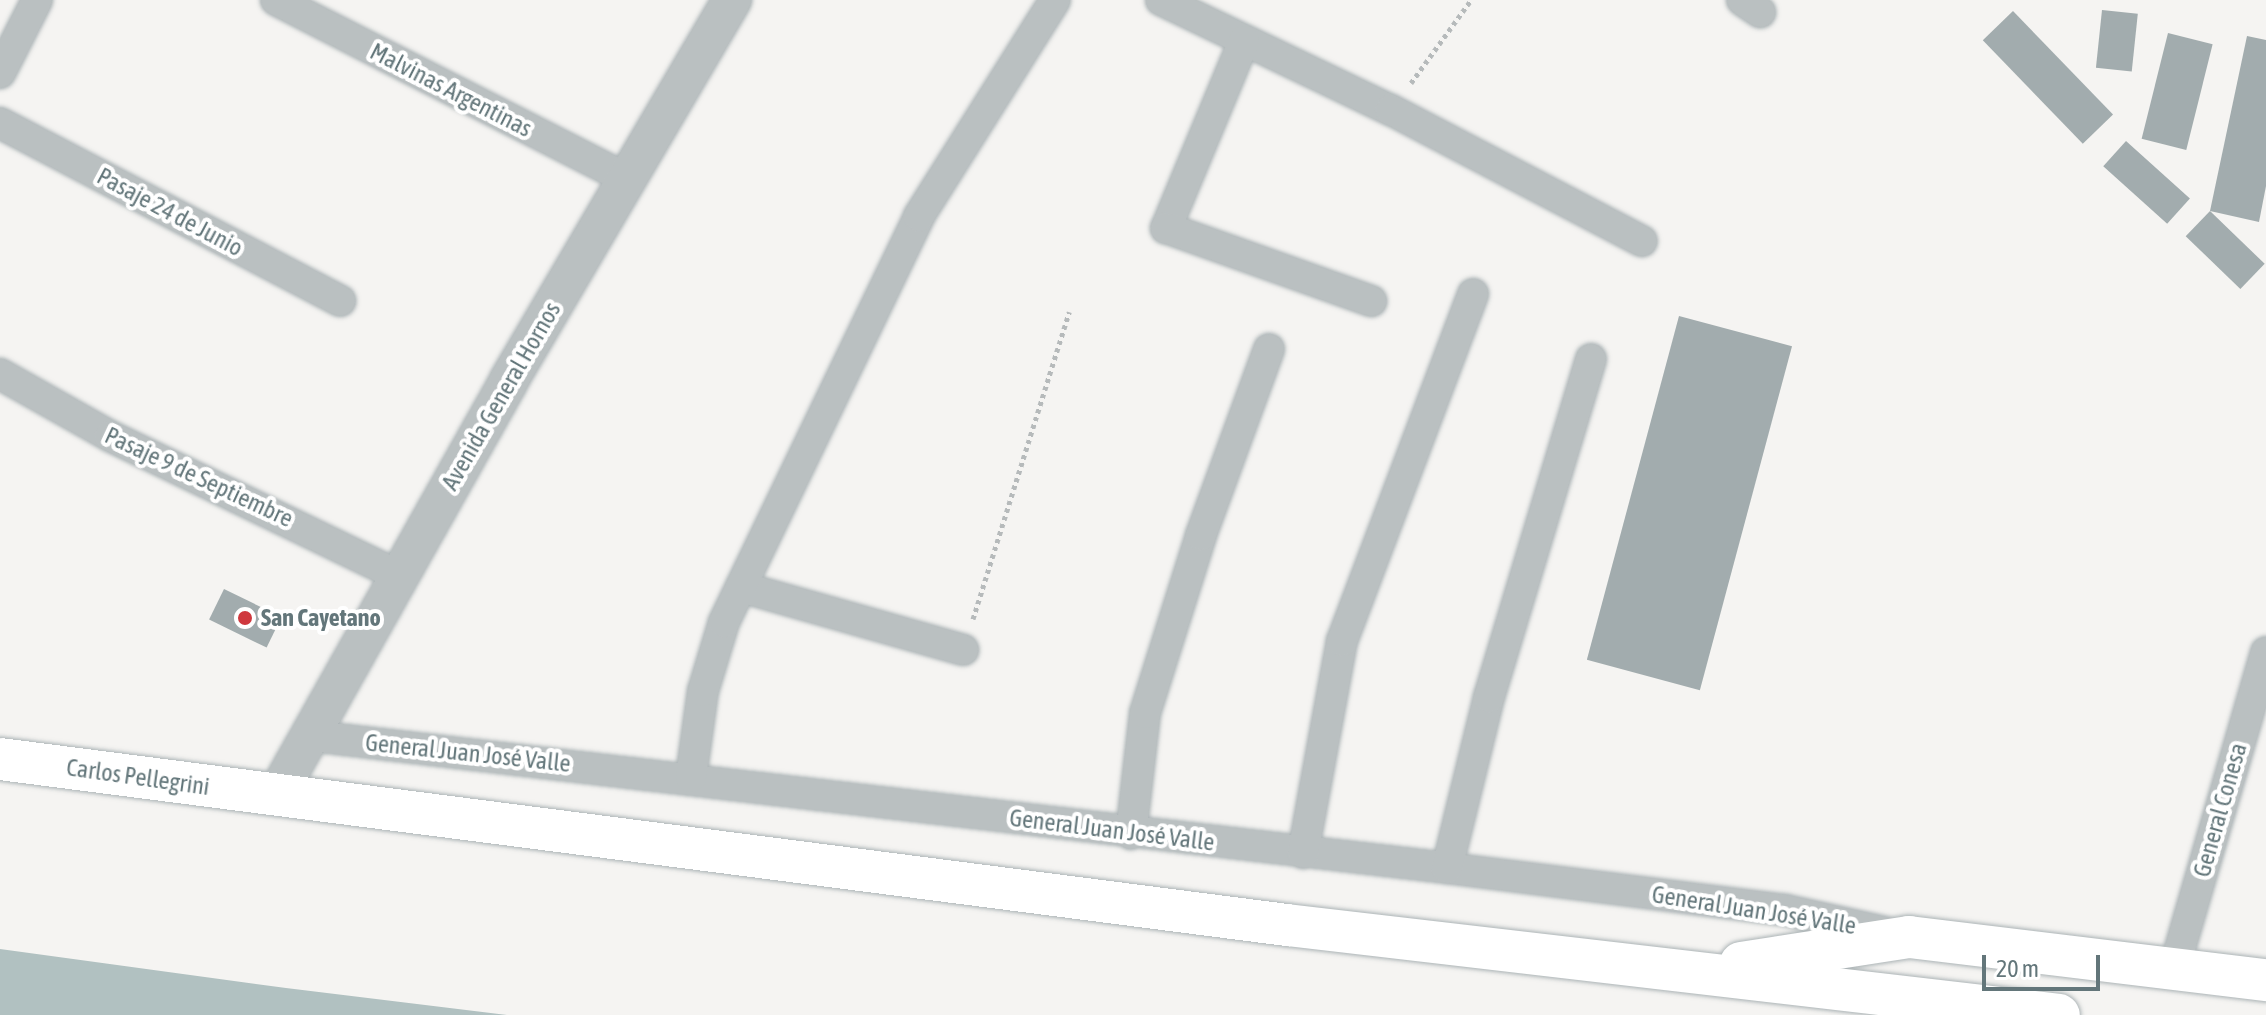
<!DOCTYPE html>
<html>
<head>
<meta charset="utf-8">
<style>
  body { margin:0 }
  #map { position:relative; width:2266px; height:1015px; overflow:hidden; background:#f5f4f2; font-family:"Asap Condensed",sans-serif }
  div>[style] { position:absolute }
  .water>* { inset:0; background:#b1c1c1 }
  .building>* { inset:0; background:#a2acae; transform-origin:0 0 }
  .path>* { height:5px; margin-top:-2.5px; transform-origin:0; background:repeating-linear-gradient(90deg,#b6babb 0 4px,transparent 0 8px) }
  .roads { filter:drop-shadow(0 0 2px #acb4b6) drop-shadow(0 0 2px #acb4b6) }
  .minor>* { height:30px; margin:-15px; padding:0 15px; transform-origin:15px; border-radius:15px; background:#bac0c1 }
  .tertiary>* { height:38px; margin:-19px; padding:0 19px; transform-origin:19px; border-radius:19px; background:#bac0c1 }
  .secondary>* { height:42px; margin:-21px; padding:0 21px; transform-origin:21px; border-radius:21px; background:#fff }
  .dots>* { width:22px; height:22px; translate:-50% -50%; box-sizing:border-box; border:4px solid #fff; border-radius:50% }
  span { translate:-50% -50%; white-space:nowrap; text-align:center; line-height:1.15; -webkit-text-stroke:8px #fff; paint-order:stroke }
  .street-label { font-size:24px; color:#63767a }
  .poi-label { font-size:24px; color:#63767a; font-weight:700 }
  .left { translate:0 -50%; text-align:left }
  .scale { position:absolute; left:1982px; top:955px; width:118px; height:36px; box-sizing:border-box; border:4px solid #63767a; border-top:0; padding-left:10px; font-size:24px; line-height:28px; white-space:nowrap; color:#63767a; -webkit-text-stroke:6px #fff; paint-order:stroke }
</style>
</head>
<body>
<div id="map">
  <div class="water">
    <i style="clip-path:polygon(0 949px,286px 988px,507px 1015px,0 1015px)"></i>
  </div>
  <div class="building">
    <i style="left:2102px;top:10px;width:36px;height:58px;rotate:6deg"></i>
    <i style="left:2013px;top:11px;width:144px;height:42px;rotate:46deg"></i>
    <i style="left:2168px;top:33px;width:46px;height:109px;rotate:14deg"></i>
    <i style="clip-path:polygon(2247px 36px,2266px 40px,2266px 186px,2259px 222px,2210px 211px)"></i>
    <i style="left:2126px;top:141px;width:86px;height:34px;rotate:42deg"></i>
    <i style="left:2210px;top:211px;width:76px;height:35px;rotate:44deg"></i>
    <i style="left:1679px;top:316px;width:117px;height:356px;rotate:15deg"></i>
    <i style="left:224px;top:589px;width:64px;height:34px;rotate:26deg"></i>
  </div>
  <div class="path">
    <i style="left:1411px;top:83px;width:102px;rotate:-54.1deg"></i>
    <i style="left:973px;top:619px;width:322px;rotate:-72.6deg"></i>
  </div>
  <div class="roads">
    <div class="minor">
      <i style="left:276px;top:0;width:394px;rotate:27deg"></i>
      <i style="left:1161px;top:0;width:255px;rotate:25.6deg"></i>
      <i style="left:1391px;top:110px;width:283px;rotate:27.6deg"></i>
      <i style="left:1742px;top:0;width:22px;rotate:34deg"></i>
      <i style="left:1244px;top:41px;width:203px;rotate:112.6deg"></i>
      <i style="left:1166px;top:228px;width:218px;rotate:19.6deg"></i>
      <i style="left:0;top:73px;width:82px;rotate:-63.1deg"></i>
      <i style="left:0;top:123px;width:384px;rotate:27.6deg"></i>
      <i style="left:0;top:374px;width:126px;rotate:29.4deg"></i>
      <i style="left:110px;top:436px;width:321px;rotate:25.8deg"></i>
      <i style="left:741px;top:587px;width:231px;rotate:15.8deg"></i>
      <i style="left:312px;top:736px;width:1143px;rotate:6.63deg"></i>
      <i style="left:1447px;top:868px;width:341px;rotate:7.1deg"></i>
      <i style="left:1785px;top:910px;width:107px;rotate:12.5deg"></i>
      <i style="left:691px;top:777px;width:87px;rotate:-82.1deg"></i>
      <i style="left:703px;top:691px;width:72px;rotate:-73.1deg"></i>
      <i style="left:724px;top:622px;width:450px;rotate:-64.3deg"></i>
      <i style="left:919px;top:216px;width:255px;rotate:-57.8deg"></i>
      <i style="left:1131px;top:834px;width:122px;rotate:-83.4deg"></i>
      <i style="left:1145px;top:713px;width:187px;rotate:-72.5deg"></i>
      <i style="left:1201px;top:535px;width:198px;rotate:-69.9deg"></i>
      <i style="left:1303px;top:853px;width:216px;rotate:-79.6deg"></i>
      <i style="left:1342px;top:641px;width:371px;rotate:-69.3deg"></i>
      <i style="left:1447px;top:868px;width:176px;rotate:-76.2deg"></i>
      <i style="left:1489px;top:697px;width:353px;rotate:-73.2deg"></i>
      <i style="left:2174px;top:969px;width:330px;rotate:-73.8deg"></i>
    </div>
    <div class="tertiary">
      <i style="left:276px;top:796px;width:477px;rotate:-60.7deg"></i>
      <i style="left:509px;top:380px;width:441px;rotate:-59.6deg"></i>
    </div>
    <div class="secondary">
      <i style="left:0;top:759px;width:1298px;rotate:7.35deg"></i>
      <i style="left:1287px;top:925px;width:777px;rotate:6.65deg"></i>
      <i style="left:1741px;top:963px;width:170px;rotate:-8.8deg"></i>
      <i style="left:1909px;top:937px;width:360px;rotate:6.9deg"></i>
    </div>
  </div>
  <div class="dots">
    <i style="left:245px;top:618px;background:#cf383e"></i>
  </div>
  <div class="street-label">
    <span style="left:451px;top:90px;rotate:27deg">Malvinas Argentinas</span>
    <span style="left:170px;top:212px;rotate:28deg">Pasaje 24 de Junio</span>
    <span style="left:501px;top:396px;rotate:-60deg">Avenida General Hornos</span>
    <span style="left:199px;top:477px;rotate:25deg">Pasaje 9 de Septiembre</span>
    <span style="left:468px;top:753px;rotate:6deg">General Juan José Valle</span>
    <span style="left:138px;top:777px;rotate:8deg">Carlos Pellegrini</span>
    <span style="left:2220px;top:810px;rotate:-74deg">General Conesa</span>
    <span style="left:1112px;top:830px;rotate:7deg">General Juan José Valle</span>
    <span style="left:1754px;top:910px;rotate:9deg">General Juan José Valle</span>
  </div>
  <div class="poi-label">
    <span class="left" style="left:261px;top:618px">San Cayetano</span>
  </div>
  <div class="scale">20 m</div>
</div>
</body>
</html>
